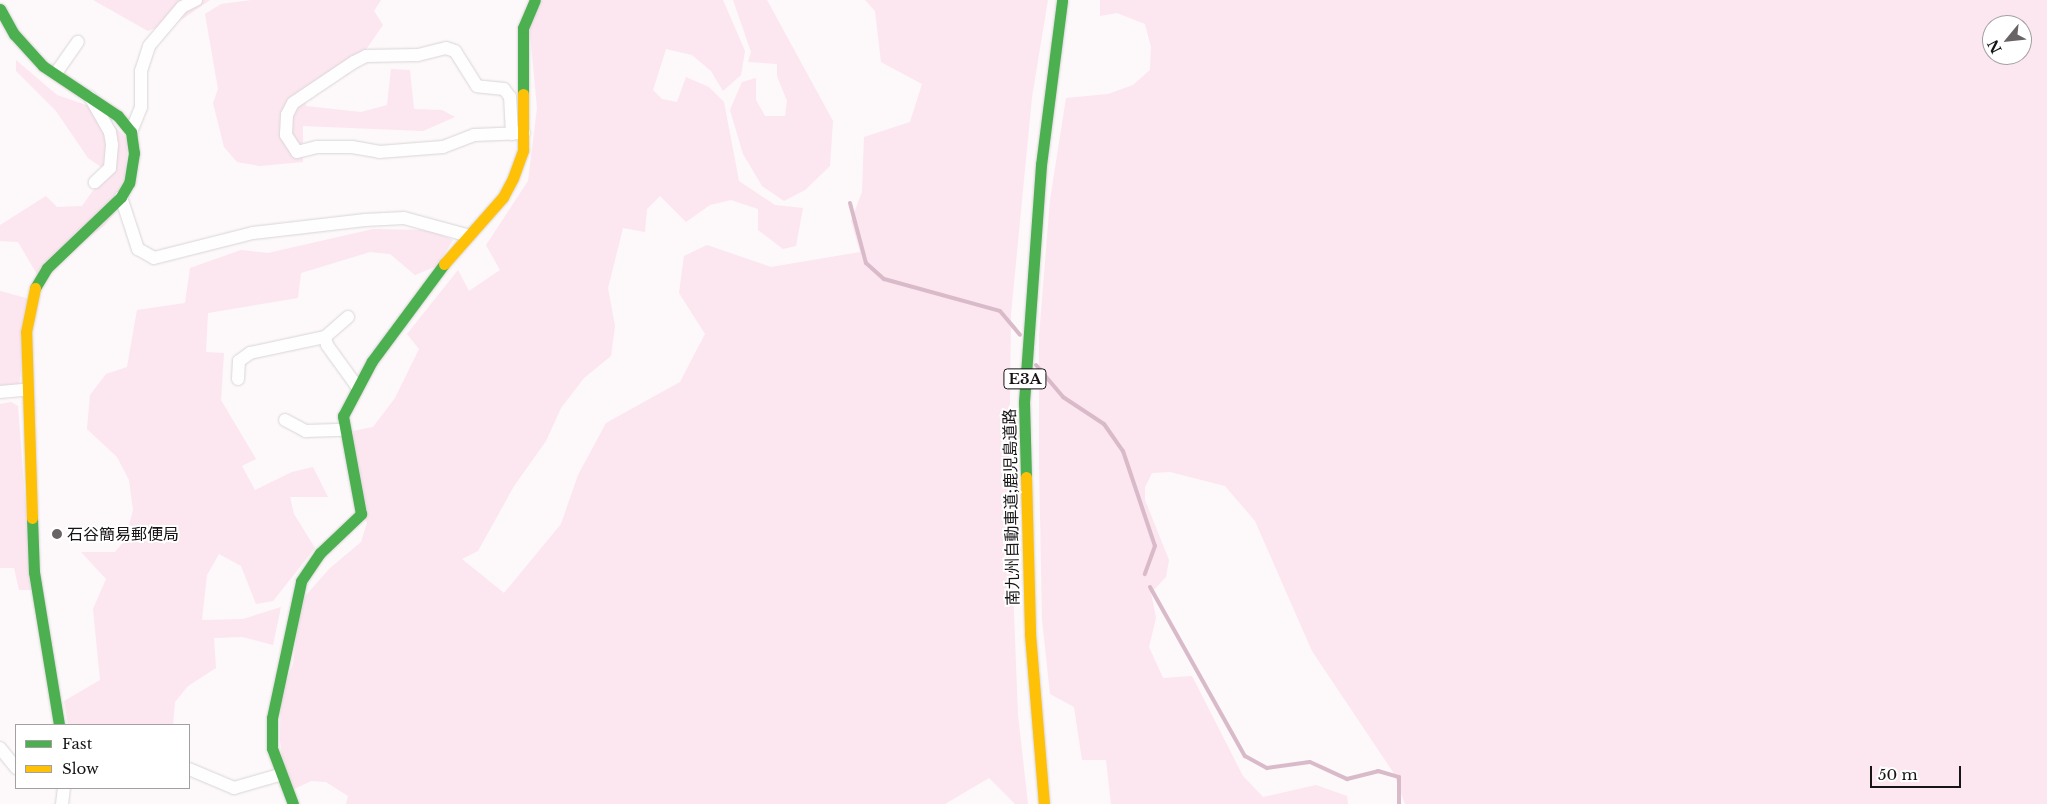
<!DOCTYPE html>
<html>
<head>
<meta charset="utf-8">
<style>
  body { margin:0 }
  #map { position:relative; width:2047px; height:804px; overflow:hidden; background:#fdf8fa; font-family:"Libre Baskerville","Noto Sans JP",serif }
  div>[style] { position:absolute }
  .green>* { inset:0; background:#fce6f0 }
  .stream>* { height:4px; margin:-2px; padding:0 2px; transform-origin:2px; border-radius:2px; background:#d9bac8 }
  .roads { filter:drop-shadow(0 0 1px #d9d6d7) drop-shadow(0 0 1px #d9d6d7) }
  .street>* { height:12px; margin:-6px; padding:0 6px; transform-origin:6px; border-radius:6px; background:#fffefe }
  .fast>* { height:11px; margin:-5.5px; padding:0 5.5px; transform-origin:5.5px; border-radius:5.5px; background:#4caf50 }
  .slow>* { height:11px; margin:-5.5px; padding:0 5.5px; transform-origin:5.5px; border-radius:5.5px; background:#ffc107 }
  .dots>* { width:14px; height:14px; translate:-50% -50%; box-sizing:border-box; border:2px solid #fff; border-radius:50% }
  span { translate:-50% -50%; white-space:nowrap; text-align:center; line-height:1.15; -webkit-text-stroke:4px #fff; paint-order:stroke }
  .shield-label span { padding:1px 4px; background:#fff; border:1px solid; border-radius:4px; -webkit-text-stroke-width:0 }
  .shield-label { font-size:15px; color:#171415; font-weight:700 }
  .street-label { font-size:16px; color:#171415 }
  .poi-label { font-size:16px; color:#171415 }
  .left { translate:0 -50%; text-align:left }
  .legend { position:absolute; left:15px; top:724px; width:175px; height:65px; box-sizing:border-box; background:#fff; border:1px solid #a2a1a1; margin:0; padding:6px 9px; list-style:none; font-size:15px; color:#171415 }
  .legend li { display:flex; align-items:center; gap:10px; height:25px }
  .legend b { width:25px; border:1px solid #a2a1a1 }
  .north { position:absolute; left:1982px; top:15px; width:50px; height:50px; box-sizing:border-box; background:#fff; border:1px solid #a2a1a1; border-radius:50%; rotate:242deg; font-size:14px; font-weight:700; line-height:20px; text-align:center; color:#171415 }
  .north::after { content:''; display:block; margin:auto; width:18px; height:22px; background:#686465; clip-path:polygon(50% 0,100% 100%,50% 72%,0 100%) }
  .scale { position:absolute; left:1870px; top:766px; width:91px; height:22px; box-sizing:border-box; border:2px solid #171415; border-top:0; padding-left:6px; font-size:15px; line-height:18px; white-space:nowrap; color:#171415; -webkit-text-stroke:4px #fff; paint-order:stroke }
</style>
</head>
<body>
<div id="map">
  <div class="green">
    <i style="clip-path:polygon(93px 0,210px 0,184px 18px,148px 31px)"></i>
    <i style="clip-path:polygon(251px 0,381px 0,374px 11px,383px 25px,365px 51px,349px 74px,305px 95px,306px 106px,361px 112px,387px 105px,391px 69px,410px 70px,414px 109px,442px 110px,455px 117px,423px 131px,303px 126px,303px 162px,260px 166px,237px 162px,224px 147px,213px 103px,218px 89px,205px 14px,221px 4px)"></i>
    <i style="clip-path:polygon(540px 0,723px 0,745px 51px,741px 75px,723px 91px,711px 71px,692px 55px,666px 49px,653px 90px,662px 99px,677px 102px,686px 77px,709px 87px,724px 102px,739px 181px,775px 205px,803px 208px,796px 246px,783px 249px,758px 230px,758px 209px,731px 200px,710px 205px,686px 222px,660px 196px,647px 209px,645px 232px,623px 228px,608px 288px,615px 326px,611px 356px,584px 378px,561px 408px,546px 441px,514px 486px,478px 551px,462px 559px,504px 593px,561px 524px,578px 475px,606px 423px,680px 382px,705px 334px,679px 293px,684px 256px,707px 245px,771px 267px,860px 252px,851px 221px,862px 192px,864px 137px,910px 122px,922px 84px,881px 62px,875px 11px,865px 0,1048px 0,1032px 97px,1011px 314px,1009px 488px,1018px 715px,1028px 804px,1015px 804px,989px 778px,945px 804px,346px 804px,348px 796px,326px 782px,311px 781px,290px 791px,284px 775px,280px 740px,281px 695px,293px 664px,301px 601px,329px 569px,361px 542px,367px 523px,351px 478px,353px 431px,373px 427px,395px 398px,419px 349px,407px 334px,458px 270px,469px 291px,500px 270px,486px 245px,528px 181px,537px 108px,529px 23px)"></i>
    <i style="clip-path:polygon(733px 0,767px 0,833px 121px,830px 166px,805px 190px,784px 201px,762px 186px,743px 154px,730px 110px,742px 82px,756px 78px,756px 100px,765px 116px,785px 116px,787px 101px,777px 76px,777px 64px,748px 62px,751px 52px)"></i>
    <i style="clip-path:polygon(evenodd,1100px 0,2047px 0,2047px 804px,1405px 804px,1393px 772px,1312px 651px,1255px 521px,1225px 486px,1170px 472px,1152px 473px,1145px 487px,1145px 500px,1169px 560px,1166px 577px,1151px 593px,1156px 618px,1149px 647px,1163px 678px,1192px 676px,1243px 776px,1263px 797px,1316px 785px,1347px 796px,1348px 804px,1111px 804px,1106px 760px,1082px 760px,1074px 707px,1050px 694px,1042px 619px,1039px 462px,1039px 336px,1050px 200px,1066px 98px,1108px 94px,1133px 85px,1150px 70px,1151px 47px,1145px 24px,1117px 13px,1100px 16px,1100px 0,1992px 25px,2022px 25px,2022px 55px,1992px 55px,1992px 25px)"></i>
    <i style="clip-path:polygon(16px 60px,57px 95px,98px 109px,128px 140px,124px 202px,104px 226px,38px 276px,18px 242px,0 241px,0 225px,46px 196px,57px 207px,82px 206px,107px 171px,88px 158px,56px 111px,16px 71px)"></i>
    <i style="clip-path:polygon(373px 229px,429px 230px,453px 240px,437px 266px,415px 275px,390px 254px,370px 252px,301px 273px,298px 298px,208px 313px,206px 352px,224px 353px,221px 400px,256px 459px,242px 466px,255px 490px,292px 472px,313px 467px,328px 497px,290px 497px,294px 514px,315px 548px,273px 601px,256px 604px,241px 566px,219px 554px,207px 575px,202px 620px,243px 619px,281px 607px,273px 645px,242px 637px,214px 638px,216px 668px,188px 686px,175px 702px,173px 725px,68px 725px,64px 701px,100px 680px,93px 609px,106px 579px,81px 552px,115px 552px,125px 540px,133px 510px,129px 480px,117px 457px,87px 429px,90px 395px,106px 374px,127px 367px,137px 310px,185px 303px,190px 268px,241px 250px,268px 253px)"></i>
    <i style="clip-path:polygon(0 291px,30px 299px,19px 386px,0 389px)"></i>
    <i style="clip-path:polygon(11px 402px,18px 406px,32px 590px,19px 590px,14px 568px,0 568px,0 404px)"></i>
  </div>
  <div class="stream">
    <i style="left:850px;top:203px;width:62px;rotate:75.1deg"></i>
    <i style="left:866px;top:263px;width:24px;rotate:42deg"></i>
    <i style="left:884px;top:279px;width:120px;rotate:15.4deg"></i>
    <i style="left:1000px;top:311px;width:31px;rotate:50deg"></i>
    <i style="left:1036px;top:365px;width:42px;rotate:49.8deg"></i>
    <i style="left:1063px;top:397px;width:49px;rotate:33.4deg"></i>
    <i style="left:1104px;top:424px;width:33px;rotate:55deg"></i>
    <i style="left:1123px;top:451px;width:100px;rotate:71.4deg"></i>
    <i style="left:1155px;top:546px;width:30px;rotate:110deg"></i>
    <i style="left:1150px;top:587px;width:194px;rotate:60.7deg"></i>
    <i style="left:1245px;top:756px;width:25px;rotate:29deg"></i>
    <i style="left:1267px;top:768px;width:43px;rotate:-7.9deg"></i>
    <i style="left:1310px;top:762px;width:41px;rotate:24.7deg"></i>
    <i style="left:1347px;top:779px;width:32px;rotate:-14deg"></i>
    <i style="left:1378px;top:771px;width:22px;rotate:16deg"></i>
    <i style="left:1399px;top:777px;width:27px;rotate:90deg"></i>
  </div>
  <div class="roads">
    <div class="street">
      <i style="left:56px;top:73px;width:38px;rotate:-55deg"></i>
      <i style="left:90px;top:97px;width:40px;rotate:60.3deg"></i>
      <i style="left:110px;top:132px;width:13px;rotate:81deg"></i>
      <i style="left:112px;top:145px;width:23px;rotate:95deg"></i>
      <i style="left:110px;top:168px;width:21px;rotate:137deg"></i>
      <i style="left:131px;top:132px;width:27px;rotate:-68deg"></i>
      <i style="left:141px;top:107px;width:36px;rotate:-90deg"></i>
      <i style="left:141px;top:71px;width:26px;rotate:-72deg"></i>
      <i style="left:149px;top:46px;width:51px;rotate:-49.8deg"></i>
      <i style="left:182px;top:7px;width:16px;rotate:-27deg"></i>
      <i style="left:512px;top:134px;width:37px;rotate:-93deg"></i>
      <i style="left:510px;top:97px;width:10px;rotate:-127deg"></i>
      <i style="left:504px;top:89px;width:27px;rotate:-174deg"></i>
      <i style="left:477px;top:86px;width:41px;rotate:-122.2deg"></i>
      <i style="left:455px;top:51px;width:9px;rotate:-162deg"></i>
      <i style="left:446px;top:48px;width:30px;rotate:166deg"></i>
      <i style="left:417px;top:55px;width:51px;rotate:178.9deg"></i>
      <i style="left:366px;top:56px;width:13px;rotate:153deg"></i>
      <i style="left:354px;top:62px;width:73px;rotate:146.1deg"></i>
      <i style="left:293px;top:103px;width:13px;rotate:117deg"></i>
      <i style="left:287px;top:115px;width:20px;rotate:93deg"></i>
      <i style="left:286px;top:135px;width:20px;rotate:57deg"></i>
      <i style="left:297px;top:152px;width:21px;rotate:-14deg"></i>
      <i style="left:317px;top:147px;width:35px"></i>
      <i style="left:352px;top:147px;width:27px;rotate:10deg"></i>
      <i style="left:379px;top:152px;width:64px;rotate:-4.5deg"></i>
      <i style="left:443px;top:147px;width:33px;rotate:-21deg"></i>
      <i style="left:474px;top:135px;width:50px;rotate:-2.3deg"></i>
      <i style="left:121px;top:197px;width:55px;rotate:71.9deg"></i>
      <i style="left:138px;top:249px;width:18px;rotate:29deg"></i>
      <i style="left:154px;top:258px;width:102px;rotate:-14.2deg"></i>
      <i style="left:253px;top:233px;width:113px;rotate:-6.6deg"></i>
      <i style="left:365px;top:220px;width:39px;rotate:-3deg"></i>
      <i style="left:404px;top:218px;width:64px;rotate:15.3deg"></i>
      <i style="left:348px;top:317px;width:30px;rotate:139deg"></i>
      <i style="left:325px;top:337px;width:8px;rotate:76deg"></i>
      <i style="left:327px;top:345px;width:49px;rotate:54.1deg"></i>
      <i style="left:238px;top:379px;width:18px;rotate:-87deg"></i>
      <i style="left:239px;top:361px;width:14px;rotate:-36deg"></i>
      <i style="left:250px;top:353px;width:77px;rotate:-12deg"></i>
      <i style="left:0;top:392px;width:25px;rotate:-5deg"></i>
      <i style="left:285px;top:420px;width:24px;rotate:28deg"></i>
      <i style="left:306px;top:431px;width:38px;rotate:-2deg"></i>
      <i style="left:0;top:748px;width:26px;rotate:51deg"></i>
      <i style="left:189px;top:769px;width:49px;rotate:22.9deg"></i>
      <i style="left:234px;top:788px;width:47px;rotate:-16.1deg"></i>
      <i style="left:62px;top:804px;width:16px;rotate:-83deg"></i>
    </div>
    <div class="fast">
      <i style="left:0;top:9px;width:29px;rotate:61deg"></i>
      <i style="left:14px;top:34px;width:43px;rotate:47.8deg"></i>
      <i style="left:43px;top:66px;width:90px;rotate:33.7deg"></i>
      <i style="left:118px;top:116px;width:21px;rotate:51deg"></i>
      <i style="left:131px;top:132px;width:21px;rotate:82deg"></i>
      <i style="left:134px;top:153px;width:30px;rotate:99deg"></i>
      <i style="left:129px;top:183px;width:16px;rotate:120deg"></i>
      <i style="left:121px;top:197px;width:103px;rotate:136.2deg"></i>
      <i style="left:47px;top:268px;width:23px;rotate:121deg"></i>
      <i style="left:523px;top:94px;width:66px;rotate:-90deg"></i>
      <i style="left:523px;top:28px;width:30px;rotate:-67deg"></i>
      <i style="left:1026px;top:477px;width:75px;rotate:-91.5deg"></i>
      <i style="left:1024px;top:402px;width:238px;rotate:-85.9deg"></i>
      <i style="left:1041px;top:165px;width:166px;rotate:-82.7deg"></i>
      <i style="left:32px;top:518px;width:54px;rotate:87.9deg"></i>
      <i style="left:34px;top:572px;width:155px;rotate:80.7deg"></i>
      <i style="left:293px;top:804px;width:60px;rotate:-110.6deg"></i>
      <i style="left:272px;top:748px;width:30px;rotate:-90deg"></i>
      <i style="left:272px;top:718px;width:140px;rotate:-78deg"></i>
      <i style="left:301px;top:581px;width:34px;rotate:-56deg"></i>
      <i style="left:320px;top:553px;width:57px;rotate:-43.6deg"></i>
      <i style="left:361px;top:514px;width:100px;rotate:-100.4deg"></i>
      <i style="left:343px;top:416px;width:62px;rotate:-62.2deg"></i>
      <i style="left:372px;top:361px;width:121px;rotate:-53.4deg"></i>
    </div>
    <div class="slow">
      <i style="left:444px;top:264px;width:89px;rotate:-48.6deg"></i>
      <i style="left:503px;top:197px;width:21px;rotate:-62deg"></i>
      <i style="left:513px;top:178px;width:30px;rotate:-70deg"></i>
      <i style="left:523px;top:150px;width:56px;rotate:-90deg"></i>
      <i style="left:1026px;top:477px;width:157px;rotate:88.5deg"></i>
      <i style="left:1030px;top:634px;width:171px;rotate:85.3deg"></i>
      <i style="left:32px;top:518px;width:186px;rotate:-91.8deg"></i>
      <i style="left:26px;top:332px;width:45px;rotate:-78.4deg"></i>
    </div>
  </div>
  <div class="dots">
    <i style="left:57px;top:534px;background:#686465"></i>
  </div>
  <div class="shield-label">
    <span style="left:1025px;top:379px">E3A</span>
  </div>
  <div class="street-label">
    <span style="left:1011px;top:507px;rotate:-91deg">南九州自動車道;鹿児島道路</span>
  </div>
  <div class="poi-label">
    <span class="left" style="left:67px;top:534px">石谷簡易郵便局</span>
  </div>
  <ul class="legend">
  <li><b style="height:6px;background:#4caf50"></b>Fast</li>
  <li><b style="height:6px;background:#ffc107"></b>Slow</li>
  </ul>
  <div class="north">N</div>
  <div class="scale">50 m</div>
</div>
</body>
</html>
